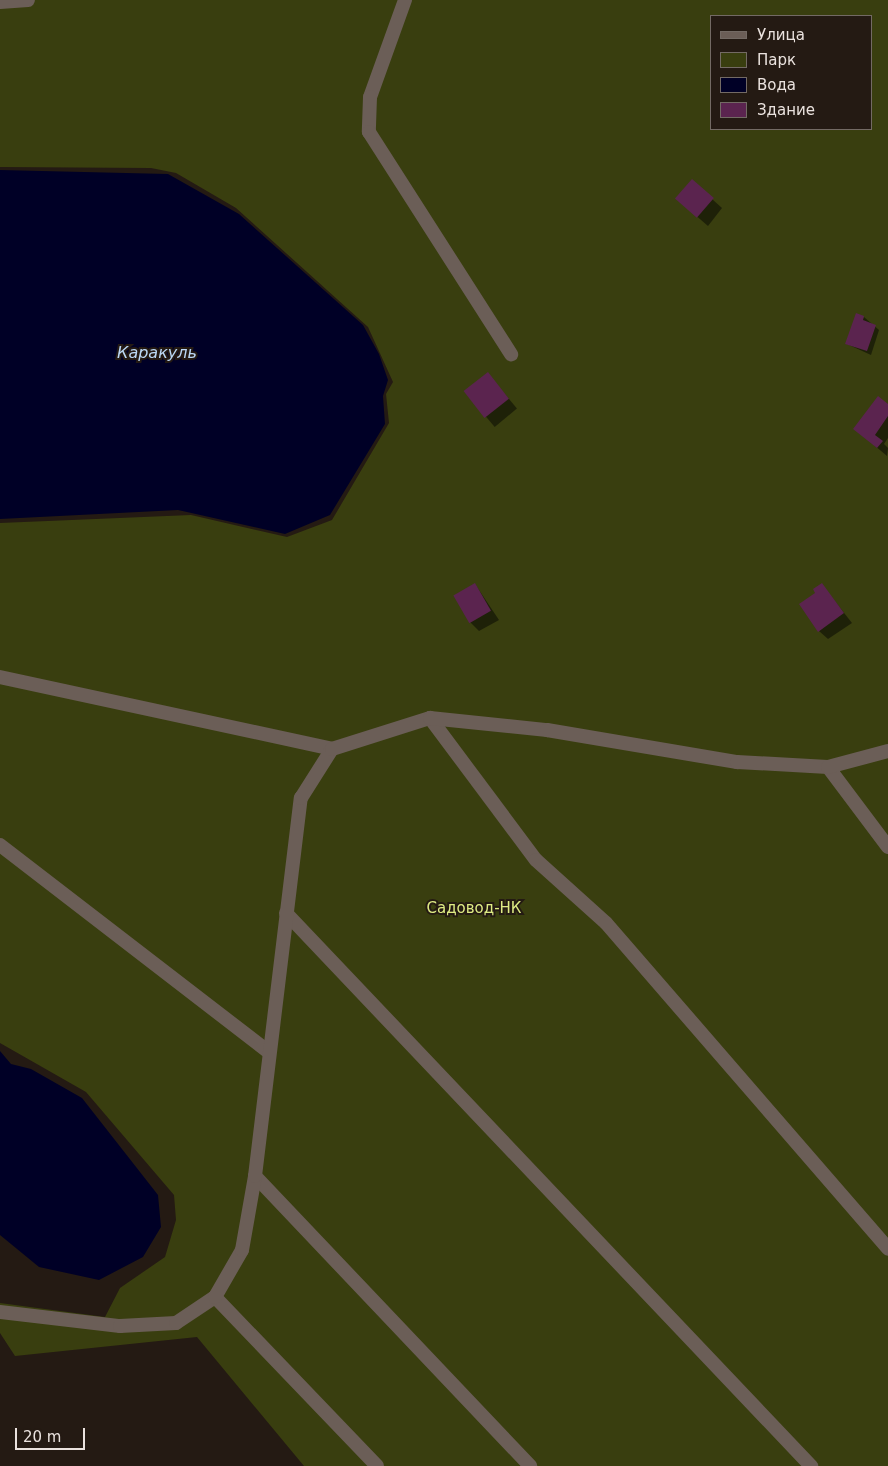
<!DOCTYPE html>
<html>
<head>
<meta charset="utf-8">
<style>
  body { margin:0 }
  #map { position:relative; width:888px; height:1466px; overflow:hidden; background:#241a13; font-family:"DejaVu Sans",sans-serif }
  div>[style] { position:absolute }
  .green>* { inset:0; background:#393e0f }
  .water>* { inset:0; background:#000026 }
  .shadow>* { inset:0; background:#0007; transform-origin:0 0 }
  .building>* { inset:0; background:#5b244f; transform-origin:0 0 }
  .service>* { height:14px; margin:-7px; padding:0 7px; transform-origin:7px; border-radius:7px; background:#6b5e57 }
  .minor>* { height:14px; margin:-7px; padding:0 7px; transform-origin:7px; border-radius:7px; background:#6b5e57 }
  span { translate:-50% -50%; white-space:nowrap; text-align:center; line-height:1.15; -webkit-text-stroke:4px #241a13; paint-order:stroke }
  .park-label { font-size:15px; color:#deeb84 }
  .water-label { font-size:16px; color:#bbd7f4; font-style:italic }
  .legend { position:absolute; left:710px; top:15px; width:162px; height:115px; box-sizing:border-box; background:#241a13; border:1px solid #736a64; margin:0; padding:6px 9px; list-style:none; font-size:15px; color:#eae2de }
  .legend li { display:flex; align-items:center; gap:10px; height:25px }
  .legend b { width:25px; border:1px solid #736a64 }
  .scale { position:absolute; left:15px; top:1428px; width:70px; height:22px; box-sizing:border-box; border:2px solid #eae2de; border-top:0; padding-left:6px; font-size:15px; line-height:18px; white-space:nowrap; color:#eae2de; -webkit-text-stroke:4px #241a13; paint-order:stroke }
</style>
</head>
<body>
<div id="map">
  <div class="green">
    <i style="clip-path:polygon(evenodd,0 0,888px 0,888px 1466px,304px 1466px,197px 1337px,15px 1356px,0 1333px,0 1303px,105px 1317px,120px 1288px,165px 1257px,176px 1220px,174px 1195px,86px 1092px,0 1043px,0 523px,191px 515px,287px 537px,332px 520px,389px 423px,386px 394px,393px 382px,368px 327px,236px 208px,176px 173px,151px 168px,0 167px,0 0,712px 16px,872px 16px,872px 129px,712px 129px,712px 16px)"></i>
  </div>
  <div class="water">
    <i style="clip-path:polygon(0 170px,168px 174px,239px 214px,363px 325px,379px 354px,388px 380px,383px 396px,385px 424px,330px 515px,285px 534px,178px 510px,0 519px)"></i>
    <i style="clip-path:polygon(0 1051px,11px 1064px,31px 1069px,82px 1098px,158px 1195px,161px 1227px,143px 1257px,99px 1280px,39px 1267px,0 1235px)"></i>
  </div>
  <div class="shadow">
    <i style="clip-path:polygon(692px 181px,722px 208px,708px 226px,686px 207px)"></i>
    <i style="clip-path:polygon(864px 317px,879px 330px,871px 355px,847px 344px)"></i>
    <i style="left:488px;top:374px;width:45px;height:29px;rotate:50deg"></i>
    <i style="clip-path:polygon(888px 405px,888px 438px,884px 444px,888px 448px,887px 456px,855px 429px)"></i>
    <i style="clip-path:polygon(475px 584px,499px 620px,479px 631px,470px 622px)"></i>
    <i style="clip-path:polygon(822px 585px,852px 623px,828px 639px,819px 631px,817px 593px)"></i>
  </div>
  <div class="building">
    <i style="left:692px;top:179px;width:29px;height:26px;rotate:41deg"></i>
    <i style="clip-path:polygon(856px 313px,864px 316px,863px 320px,876px 325px,867px 351px,845px 344px)"></i>
    <i style="left:488px;top:372px;width:34px;height:31px;rotate:52deg"></i>
    <i style="clip-path:polygon(878px 396px,888px 404px,888px 416px,875px 435px,883px 441px,877px 448px,853px 429px)"></i>
    <i style="left:475px;top:583px;width:32px;height:25px;rotate:60deg"></i>
    <i style="clip-path:polygon(822px 583px,844px 613px,818px 632px,799px 604px,815px 593px,813px 589px)"></i>
  </div>
  <div class="service">
    <i style="left:405px;top:0;width:103px;rotate:109.8deg"></i>
    <i style="left:370px;top:97px;width:35px;rotate:92deg"></i>
    <i style="left:369px;top:132px;width:264px;rotate:57.4deg"></i>
    <i style="left:0;top:2px;width:28px;rotate:-4deg"></i>
    <i style="left:0;top:677px;width:340px;rotate:12.2deg"></i>
    <i style="left:430px;top:718px;width:177px;rotate:53.3deg"></i>
    <i style="left:536px;top:860px;width:94px;rotate:42deg"></i>
    <i style="left:606px;top:923px;width:431px;rotate:49.1deg"></i>
    <i style="left:828px;top:767px;width:100px;rotate:53.1deg"></i>
    <i style="left:0;top:845px;width:339px;rotate:37.6deg"></i>
    <i style="left:286px;top:913px;width:763px;rotate:46.49deg"></i>
    <i style="left:255px;top:1176px;width:400px;rotate:46.5deg"></i>
    <i style="left:215px;top:1297px;width:234px;rotate:46.2deg"></i>
  </div>
  <div class="minor">
    <i style="left:0;top:1312px;width:121px;rotate:6.7deg"></i>
    <i style="left:120px;top:1326px;width:56px;rotate:-3.1deg"></i>
    <i style="left:176px;top:1323px;width:47px;rotate:-33.7deg"></i>
    <i style="left:215px;top:1297px;width:54px;rotate:-60.1deg"></i>
    <i style="left:242px;top:1250px;width:75px;rotate:-80deg"></i>
    <i style="left:255px;top:1176px;width:381px;rotate:-83.1deg"></i>
    <i style="left:301px;top:798px;width:58px;rotate:-57.7deg"></i>
    <i style="left:332px;top:749px;width:103px;rotate:-17.6deg"></i>
    <i style="left:430px;top:718px;width:118px;rotate:5.9deg"></i>
    <i style="left:547px;top:730px;width:193px;rotate:9.6deg"></i>
    <i style="left:737px;top:762px;width:91px;rotate:3.1deg"></i>
    <i style="left:828px;top:767px;width:62px;rotate:-14.9deg"></i>
  </div>
  <div class="park-label">
    <span style="left:474px;top:909px">Садовод-НК</span>
  </div>
  <div class="water-label">
    <span style="left:157px;top:353px">Каракуль</span>
  </div>
  <ul class="legend">
  <li><b style="height:6px;background:#6b5e57"></b>Улица</li>
  <li><b style="height:14px;background:#393e0f"></b>Парк</li>
  <li><b style="height:14px;background:#000026"></b>Вода</li>
  <li><b style="height:14px;background:#5b244f"></b>Здание</li>
  </ul>
  <div class="scale">20 m</div>
</div>
</body>
</html>
